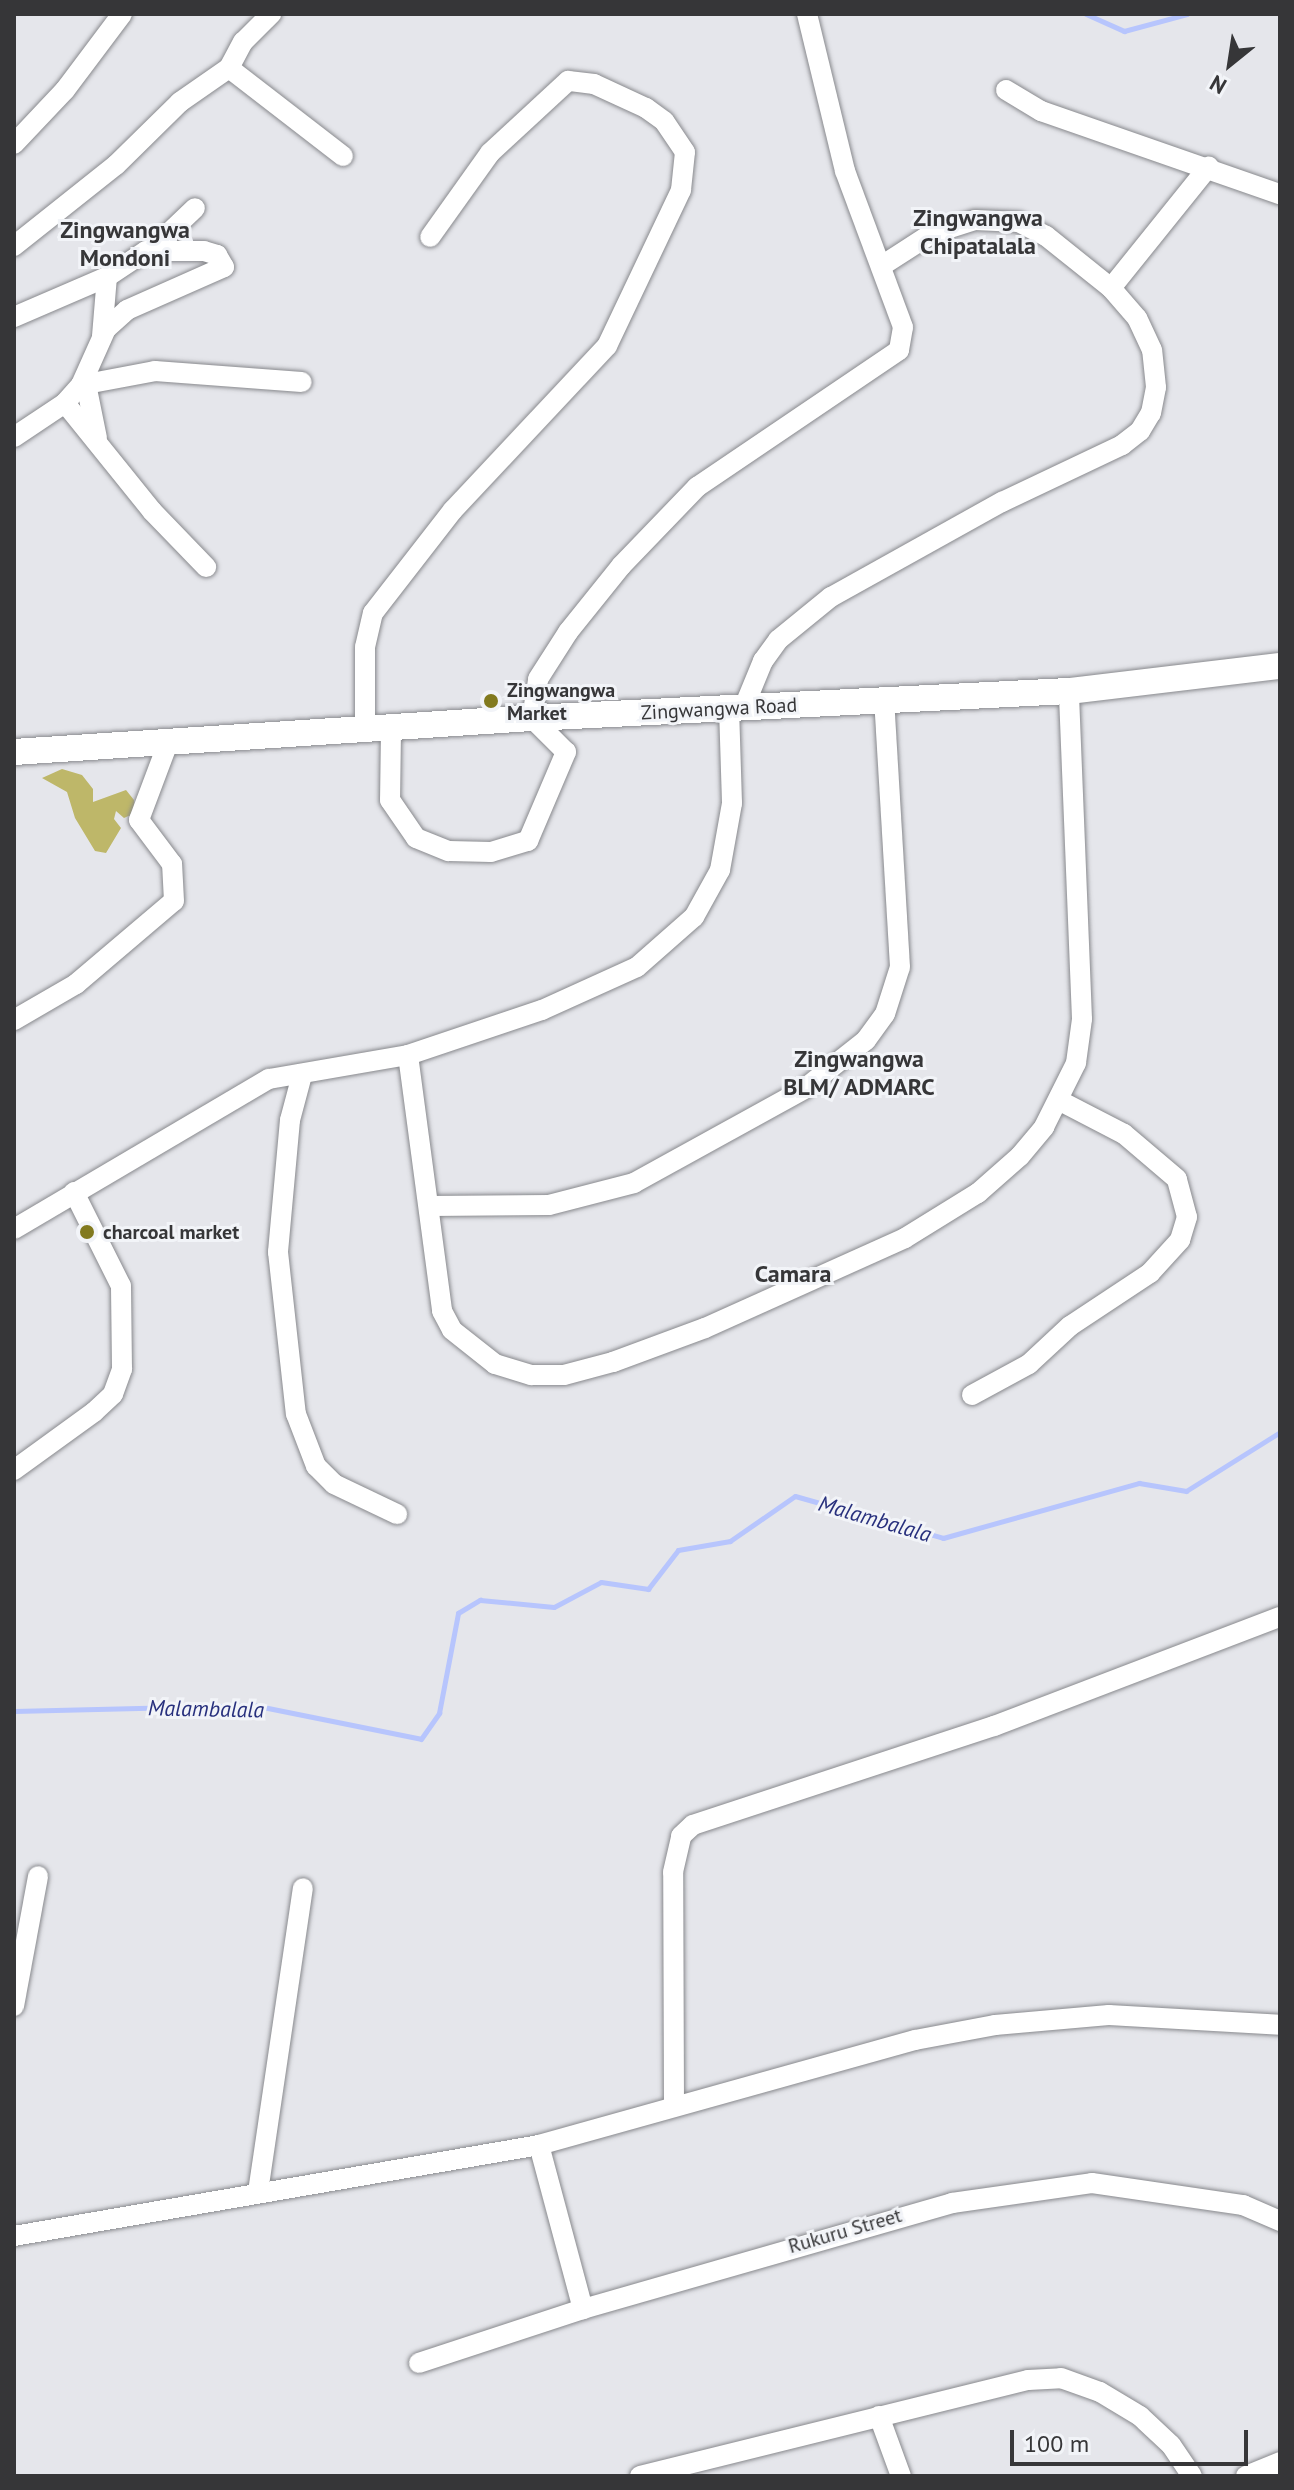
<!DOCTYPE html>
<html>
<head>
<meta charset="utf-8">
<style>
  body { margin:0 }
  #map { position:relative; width:1294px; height:2490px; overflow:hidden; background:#e5e6eb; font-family:"PT Sans",sans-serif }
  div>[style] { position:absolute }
  .forest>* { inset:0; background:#beb769 }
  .stream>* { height:5px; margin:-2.5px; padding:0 2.5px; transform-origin:2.5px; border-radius:2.5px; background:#b7c5fd }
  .roads { filter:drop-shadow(0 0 2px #88898d) drop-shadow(0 0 2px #88898d) }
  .street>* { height:20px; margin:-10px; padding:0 10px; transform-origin:10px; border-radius:10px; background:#fff }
  .secondary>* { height:26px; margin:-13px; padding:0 13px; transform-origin:13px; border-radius:13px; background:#fff }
  .dots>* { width:22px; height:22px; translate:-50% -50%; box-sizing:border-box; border:4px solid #f2f4f8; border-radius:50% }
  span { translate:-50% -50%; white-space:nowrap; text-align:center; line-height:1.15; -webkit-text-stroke:6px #f2f4f8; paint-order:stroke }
  .poi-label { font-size:20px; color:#363638; font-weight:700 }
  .left { translate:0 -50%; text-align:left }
  .street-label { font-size:20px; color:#363638 }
  .water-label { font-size:22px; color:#28307d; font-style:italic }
  .quarter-label { font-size:24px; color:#363638; font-weight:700 }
  .frame { position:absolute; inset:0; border:16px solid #363638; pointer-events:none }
  .north { position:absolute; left:1190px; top:24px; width:80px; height:80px; -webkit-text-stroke:6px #f2f4f8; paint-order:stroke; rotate:210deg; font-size:22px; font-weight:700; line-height:32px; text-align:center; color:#363638 }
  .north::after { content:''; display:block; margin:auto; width:28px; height:36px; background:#363638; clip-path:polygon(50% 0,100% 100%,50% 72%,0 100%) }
  .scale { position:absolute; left:1010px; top:2430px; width:238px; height:36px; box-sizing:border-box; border:4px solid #363638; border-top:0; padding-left:10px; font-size:24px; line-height:28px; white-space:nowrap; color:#363638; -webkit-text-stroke:6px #f2f4f8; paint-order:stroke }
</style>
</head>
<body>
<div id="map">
  <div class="forest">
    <i style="clip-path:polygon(62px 769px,82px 775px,93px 789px,93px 802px,126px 790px,134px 800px,135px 813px,124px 818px,116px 811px,114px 819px,121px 828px,106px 853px,95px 851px,75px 818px,67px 792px,42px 778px)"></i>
  </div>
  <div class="stream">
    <i style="left:1086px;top:14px;width:42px;rotate:24.1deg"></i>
    <i style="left:1124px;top:31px;width:65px;rotate:-15.1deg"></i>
    <i style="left:14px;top:1711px;width:239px;rotate:-1.4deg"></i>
    <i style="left:253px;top:1705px;width:171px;rotate:11.4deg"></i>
    <i style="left:421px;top:1739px;width:32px;rotate:-55deg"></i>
    <i style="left:439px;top:1713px;width:102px;rotate:-79.2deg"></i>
    <i style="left:458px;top:1613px;width:26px;rotate:-31deg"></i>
    <i style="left:480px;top:1600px;width:74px;rotate:5.4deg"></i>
    <i style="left:554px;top:1607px;width:53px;rotate:-28deg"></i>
    <i style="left:601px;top:1582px;width:48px;rotate:8.5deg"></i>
    <i style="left:648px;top:1589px;width:49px;rotate:-52.4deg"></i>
    <i style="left:678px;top:1550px;width:53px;rotate:-9.8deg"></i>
    <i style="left:730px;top:1541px;width:79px;rotate:-34.7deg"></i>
    <i style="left:795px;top:1496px;width:154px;rotate:15.8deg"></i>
    <i style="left:943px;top:1538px;width:204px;rotate:-15.7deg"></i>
    <i style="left:1139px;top:1483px;width:48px;rotate:9.7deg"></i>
    <i style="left:1186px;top:1491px;width:111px;rotate:-32.1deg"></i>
  </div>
  <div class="roads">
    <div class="street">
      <i style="left:229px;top:68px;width:144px;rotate:37.7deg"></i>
      <i style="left:1006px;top:90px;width:41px;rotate:31deg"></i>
      <i style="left:1041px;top:111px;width:253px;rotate:19.2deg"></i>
      <i style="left:14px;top:144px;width:74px;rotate:-46.6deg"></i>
      <i style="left:65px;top:90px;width:95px;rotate:-53.1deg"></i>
      <i style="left:14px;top:246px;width:130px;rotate:-38.5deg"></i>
      <i style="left:116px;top:165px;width:90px;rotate:-44.5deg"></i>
      <i style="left:180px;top:102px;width:60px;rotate:-34.8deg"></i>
      <i style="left:229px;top:68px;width:30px;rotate:-62deg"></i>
      <i style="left:243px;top:42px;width:40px;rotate:-45deg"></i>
      <i style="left:150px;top:251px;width:62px;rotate:-43.7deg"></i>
      <i style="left:1111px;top:288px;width:156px;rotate:-51.2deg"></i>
      <i style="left:14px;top:317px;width:101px;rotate:-23.3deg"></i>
      <i style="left:107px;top:277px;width:47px;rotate:-33.7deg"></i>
      <i style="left:146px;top:251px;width:58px"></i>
      <i style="left:204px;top:251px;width:14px;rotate:17deg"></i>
      <i style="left:217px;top:255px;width:14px;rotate:60deg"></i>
      <i style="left:224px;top:267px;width:106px;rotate:156.1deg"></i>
      <i style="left:127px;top:310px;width:28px;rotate:138deg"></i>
      <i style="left:106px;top:329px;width:61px;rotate:114.1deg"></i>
      <i style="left:81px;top:385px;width:24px;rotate:132deg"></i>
      <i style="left:65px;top:403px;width:61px;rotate:146.3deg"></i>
      <i style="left:102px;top:336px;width:59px;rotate:-85.2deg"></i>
      <i style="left:86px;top:384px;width:55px;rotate:78.5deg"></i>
      <i style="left:81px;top:385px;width:75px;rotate:-10.7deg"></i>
      <i style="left:155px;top:371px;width:147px;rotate:4.3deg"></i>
      <i style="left:65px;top:403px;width:139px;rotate:51.1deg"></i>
      <i style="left:152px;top:511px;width:78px;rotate:46deg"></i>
      <i style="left:744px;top:707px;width:50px;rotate:-67.6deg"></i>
      <i style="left:763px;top:661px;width:26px;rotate:-54deg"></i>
      <i style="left:778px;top:640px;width:68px;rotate:-39.1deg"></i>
      <i style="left:831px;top:597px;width:196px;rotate:-29.1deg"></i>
      <i style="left:1002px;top:502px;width:133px;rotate:-25.4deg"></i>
      <i style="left:1122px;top:445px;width:23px;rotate:-38deg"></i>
      <i style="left:1140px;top:431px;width:21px;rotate:-59deg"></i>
      <i style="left:1151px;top:413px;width:26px;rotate:-79deg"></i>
      <i style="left:1156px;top:387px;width:37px;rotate:-96deg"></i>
      <i style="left:1152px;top:350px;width:35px;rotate:-115deg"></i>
      <i style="left:1137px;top:318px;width:40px;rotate:-131deg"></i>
      <i style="left:1111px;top:288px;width:83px;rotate:-141.3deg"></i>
      <i style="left:1046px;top:236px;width:30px;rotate:-153deg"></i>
      <i style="left:1019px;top:222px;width:44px;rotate:-177.4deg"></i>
      <i style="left:975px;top:220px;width:46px;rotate:162.3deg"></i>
      <i style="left:931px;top:234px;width:57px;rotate:147.1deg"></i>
      <i style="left:391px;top:731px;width:69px;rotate:90.8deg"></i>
      <i style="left:390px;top:800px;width:46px;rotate:55.6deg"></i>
      <i style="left:416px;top:838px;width:35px;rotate:22deg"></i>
      <i style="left:449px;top:851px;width:42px;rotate:1.4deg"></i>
      <i style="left:491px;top:852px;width:39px;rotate:-17deg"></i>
      <i style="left:528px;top:841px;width:97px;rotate:-66.9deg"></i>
      <i style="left:566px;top:752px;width:48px;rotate:-135deg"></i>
      <i style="left:532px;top:718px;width:39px;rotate:-81deg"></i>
      <i style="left:538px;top:679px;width:56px;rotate:-57.4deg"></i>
      <i style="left:568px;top:632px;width:85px;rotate:-51.2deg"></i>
      <i style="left:621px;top:566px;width:110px;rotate:-46.1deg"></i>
      <i style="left:697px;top:487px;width:244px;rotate:-34.1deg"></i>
      <i style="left:899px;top:350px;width:23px;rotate:-80deg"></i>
      <i style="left:903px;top:327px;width:166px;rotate:-110.4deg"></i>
      <i style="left:845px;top:171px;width:162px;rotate:-103.6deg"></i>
      <i style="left:365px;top:732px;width:85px;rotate:-90deg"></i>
      <i style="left:365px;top:647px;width:35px;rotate:-77deg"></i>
      <i style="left:373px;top:613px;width:130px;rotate:-52.2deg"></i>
      <i style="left:453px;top:510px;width:225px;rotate:-46.8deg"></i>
      <i style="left:607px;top:346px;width:173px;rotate:-64.6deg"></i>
      <i style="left:681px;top:190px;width:38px;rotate:-84deg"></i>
      <i style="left:685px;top:152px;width:37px;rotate:-124deg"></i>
      <i style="left:664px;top:121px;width:22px;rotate:-144deg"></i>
      <i style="left:646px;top:108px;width:57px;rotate:-155.2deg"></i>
      <i style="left:594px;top:84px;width:26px;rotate:-173deg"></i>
      <i style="left:568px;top:81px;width:106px;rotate:137.3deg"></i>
      <i style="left:490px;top:153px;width:103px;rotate:125.5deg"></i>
      <i style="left:14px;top:1020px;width:72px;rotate:-30.1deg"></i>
      <i style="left:76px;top:984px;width:128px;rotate:-40.3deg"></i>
      <i style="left:174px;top:901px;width:37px;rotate:-93deg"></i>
      <i style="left:172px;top:864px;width:55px;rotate:-126.9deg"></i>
      <i style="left:139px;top:820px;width:82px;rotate:-69.4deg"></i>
      <i style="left:408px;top:1055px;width:258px;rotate:82.4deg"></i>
      <i style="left:442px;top:1311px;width:21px;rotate:62deg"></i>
      <i style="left:452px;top:1330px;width:55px;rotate:38.3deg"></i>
      <i style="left:495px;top:1364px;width:38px;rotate:17deg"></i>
      <i style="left:531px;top:1375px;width:33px"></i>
      <i style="left:564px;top:1375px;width:51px;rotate:-14.9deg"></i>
      <i style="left:613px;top:1362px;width:98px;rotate:-20.3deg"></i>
      <i style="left:705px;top:1328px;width:219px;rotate:-24.2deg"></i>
      <i style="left:905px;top:1238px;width:86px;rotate:-31.7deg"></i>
      <i style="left:978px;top:1193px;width:56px;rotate:-41.4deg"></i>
      <i style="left:1020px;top:1156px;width:38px;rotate:-50deg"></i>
      <i style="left:1044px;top:1127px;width:72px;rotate:-63.4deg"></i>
      <i style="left:1076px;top:1063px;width:44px;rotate:-82.2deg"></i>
      <i style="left:1082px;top:1019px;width:328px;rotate:-92.3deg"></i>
      <i style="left:302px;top:1075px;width:47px;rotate:104.9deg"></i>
      <i style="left:290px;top:1120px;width:133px;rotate:95.2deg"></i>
      <i style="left:278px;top:1252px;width:163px;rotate:83.7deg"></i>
      <i style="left:296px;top:1414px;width:56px;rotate:69deg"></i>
      <i style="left:316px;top:1466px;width:25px;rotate:45deg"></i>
      <i style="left:334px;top:1484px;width:70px;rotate:25.5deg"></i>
      <i style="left:430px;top:1206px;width:119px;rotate:-0.5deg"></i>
      <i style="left:549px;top:1205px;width:88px;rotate:-14.5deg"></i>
      <i style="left:634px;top:1183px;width:194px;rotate:-28.9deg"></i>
      <i style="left:804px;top:1089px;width:79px;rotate:-38.3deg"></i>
      <i style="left:866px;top:1040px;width:32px;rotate:-54deg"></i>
      <i style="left:885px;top:1014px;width:49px;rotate:-72.3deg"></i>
      <i style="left:900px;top:967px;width:266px;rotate:-93.4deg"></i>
      <i style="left:14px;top:1229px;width:296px;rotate:-30.5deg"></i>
      <i style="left:269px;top:1079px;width:141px;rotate:-9.8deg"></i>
      <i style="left:408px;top:1055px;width:141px;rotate:-18.6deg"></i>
      <i style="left:542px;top:1010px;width:104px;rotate:-24.4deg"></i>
      <i style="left:637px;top:967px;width:76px;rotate:-41.3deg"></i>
      <i style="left:694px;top:917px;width:54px;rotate:-61deg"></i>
      <i style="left:720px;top:870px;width:68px;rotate:-79.8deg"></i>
      <i style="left:732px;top:803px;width:95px;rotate:-91.8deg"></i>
      <i style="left:972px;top:1395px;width:65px;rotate:-28.5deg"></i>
      <i style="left:1029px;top:1364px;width:56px;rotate:-42.8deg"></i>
      <i style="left:1070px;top:1326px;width:96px;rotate:-33.5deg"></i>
      <i style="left:1150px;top:1273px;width:45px;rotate:-47.7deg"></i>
      <i style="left:1180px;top:1240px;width:24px;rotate:-73deg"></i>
      <i style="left:1187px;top:1217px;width:39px;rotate:-105deg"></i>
      <i style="left:1177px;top:1179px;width:70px;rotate:-139.7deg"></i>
      <i style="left:1124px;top:1134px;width:72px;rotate:-152.7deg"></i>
      <i style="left:14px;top:1470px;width:99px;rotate:-35.9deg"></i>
      <i style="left:94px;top:1412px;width:26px;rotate:-43deg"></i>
      <i style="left:113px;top:1394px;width:27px;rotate:-70deg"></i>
      <i style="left:122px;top:1369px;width:83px;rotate:-90.7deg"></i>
      <i style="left:121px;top:1286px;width:105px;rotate:-116.6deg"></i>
      <i style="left:14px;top:2006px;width:132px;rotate:-79.5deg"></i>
      <i style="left:674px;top:2104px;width:232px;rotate:-90.2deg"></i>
      <i style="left:673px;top:1872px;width:37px;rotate:-77deg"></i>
      <i style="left:681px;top:1836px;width:16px;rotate:-43deg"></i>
      <i style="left:693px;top:1825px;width:317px;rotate:-18.2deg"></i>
      <i style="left:994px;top:1726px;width:306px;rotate:-20.9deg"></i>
      <i style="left:539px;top:2145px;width:170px;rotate:75deg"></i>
      <i style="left:258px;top:2192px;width:307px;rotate:-81.6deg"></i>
      <i style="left:14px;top:2236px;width:533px;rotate:-9.83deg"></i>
      <i style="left:539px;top:2145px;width:390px;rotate:-15.6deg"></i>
      <i style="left:915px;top:2040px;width:81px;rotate:-10.6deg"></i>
      <i style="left:995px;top:2025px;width:114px;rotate:-5deg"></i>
      <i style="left:1109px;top:2015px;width:171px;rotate:3.3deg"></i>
      <i style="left:419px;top:2363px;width:173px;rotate:-18.2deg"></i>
      <i style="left:583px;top:2309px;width:384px;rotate:-16deg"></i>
      <i style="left:952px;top:2203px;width:141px;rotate:-8.1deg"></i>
      <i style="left:1092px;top:2183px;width:153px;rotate:8.3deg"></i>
      <i style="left:1243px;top:2205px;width:40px;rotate:23.4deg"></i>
      <i style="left:879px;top:2416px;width:64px;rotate:69.9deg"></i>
      <i style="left:640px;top:2476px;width:400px;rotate:-13.9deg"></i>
      <i style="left:1028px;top:2380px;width:33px;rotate:-3deg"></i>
      <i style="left:1061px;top:2378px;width:41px;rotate:19.7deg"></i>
      <i style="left:1100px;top:2392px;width:47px;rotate:31deg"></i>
      <i style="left:1140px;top:2416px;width:42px;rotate:43.1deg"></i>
      <i style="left:1171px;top:2445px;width:37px;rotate:56deg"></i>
      <i style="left:1246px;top:2476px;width:37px;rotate:-22deg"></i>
    </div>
    <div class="secondary">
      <i style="left:14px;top:752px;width:519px;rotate:-3.76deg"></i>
      <i style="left:532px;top:718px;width:538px;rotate:-2.88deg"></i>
      <i style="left:1069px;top:691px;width:212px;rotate:-6.8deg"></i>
    </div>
  </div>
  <div class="dots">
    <i style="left:491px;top:701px;background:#827a1f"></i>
    <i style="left:87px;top:1232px;background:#827a1f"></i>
  </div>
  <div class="poi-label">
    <span class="left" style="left:507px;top:702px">Zingwangwa<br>Market</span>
    <span class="left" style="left:103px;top:1232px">charcoal market</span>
  </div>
  <div class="street-label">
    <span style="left:719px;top:709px;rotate:-3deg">Zingwangwa Road</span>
    <span style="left:845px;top:2231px;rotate:-16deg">Rukuru Street</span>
  </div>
  <div class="water-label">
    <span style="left:875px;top:1519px;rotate:16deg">Malambalala</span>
    <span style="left:206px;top:1709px;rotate:1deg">Malambalala</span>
  </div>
  <div class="quarter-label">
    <span style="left:978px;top:232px">Zingwangwa<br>Chipatalala</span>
    <span style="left:125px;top:244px">Zingwangwa<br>Mondoni</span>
    <span style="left:859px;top:1073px">Zingwangwa<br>BLM/ ADMARC</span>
    <span style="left:793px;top:1274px">Camara</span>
  </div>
  <div class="frame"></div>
  <div class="north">N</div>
  <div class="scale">100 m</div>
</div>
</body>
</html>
